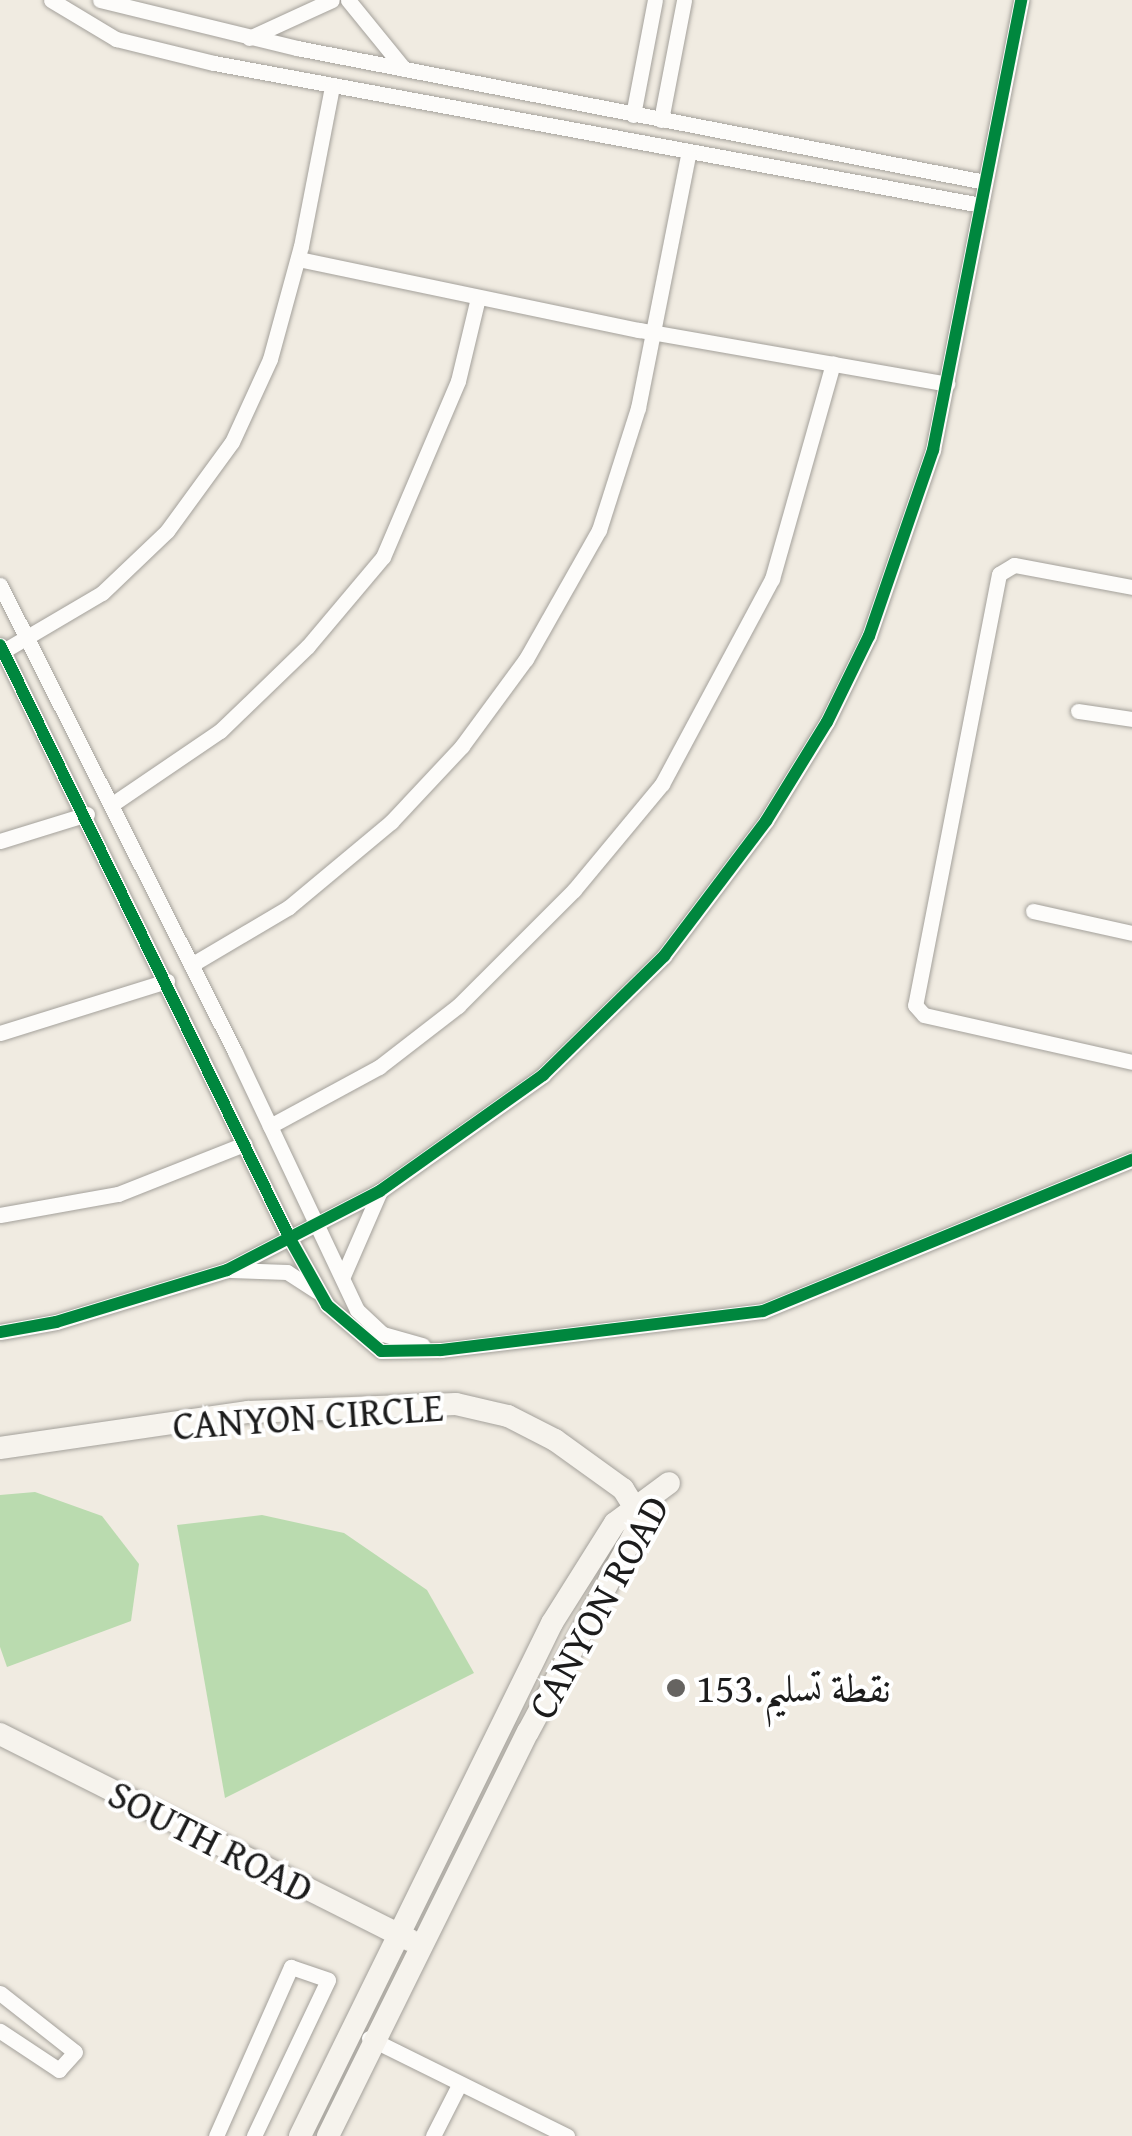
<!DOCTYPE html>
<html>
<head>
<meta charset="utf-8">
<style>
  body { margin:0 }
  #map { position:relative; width:1132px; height:2136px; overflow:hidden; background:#f0ebe1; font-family:"Gentium Book Plus",Amiri,serif }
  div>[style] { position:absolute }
  .green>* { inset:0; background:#badbaf }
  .roads { filter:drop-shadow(0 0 2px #a4a19b) drop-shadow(0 0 2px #a4a19b) }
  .street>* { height:15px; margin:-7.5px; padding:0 7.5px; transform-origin:7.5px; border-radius:7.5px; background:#fdfcfa }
  .secondary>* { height:22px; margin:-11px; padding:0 11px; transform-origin:11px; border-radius:11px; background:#f6f3ed }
  .cycleway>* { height:12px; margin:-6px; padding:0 6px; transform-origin:6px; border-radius:6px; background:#00873e }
  .dots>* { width:28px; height:28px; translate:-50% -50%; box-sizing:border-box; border:5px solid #fff; border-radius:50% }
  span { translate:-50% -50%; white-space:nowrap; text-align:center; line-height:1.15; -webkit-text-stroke:8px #fff; paint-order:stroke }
  .street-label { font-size:40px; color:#1c1c1c }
  .poi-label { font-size:40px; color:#1c1c1c }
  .left { translate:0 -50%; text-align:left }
</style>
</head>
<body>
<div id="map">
  <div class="green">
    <i style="clip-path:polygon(35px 1492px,102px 1516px,139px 1564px,131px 1621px,7px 1667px,0 1647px,0 1495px)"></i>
    <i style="clip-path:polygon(262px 1515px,344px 1533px,427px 1590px,474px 1673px,225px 1798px,177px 1525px)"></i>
  </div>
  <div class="roads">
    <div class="street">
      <i style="left:51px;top:0;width:76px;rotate:31deg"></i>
      <i style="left:116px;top:39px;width:101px;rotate:13.8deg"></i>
      <i style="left:214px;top:63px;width:780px;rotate:10.49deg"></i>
      <i style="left:100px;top:0;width:203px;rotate:13.7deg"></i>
      <i style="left:297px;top:48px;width:701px;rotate:11.02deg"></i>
      <i style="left:348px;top:0;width:89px;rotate:50.9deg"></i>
      <i style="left:249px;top:38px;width:91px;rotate:-24.6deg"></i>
      <i style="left:633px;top:115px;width:117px;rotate:-79.2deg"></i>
      <i style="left:661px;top:120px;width:122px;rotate:-79.1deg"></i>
      <i style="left:298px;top:259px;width:348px;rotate:11.8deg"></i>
      <i style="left:639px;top:330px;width:313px;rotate:9.9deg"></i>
      <i style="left:0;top:585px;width:523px;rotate:63.29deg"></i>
      <i style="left:235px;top:1052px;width:285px;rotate:64.7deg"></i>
      <i style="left:357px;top:1310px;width:35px;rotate:43deg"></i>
      <i style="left:383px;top:1334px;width:41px;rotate:15.8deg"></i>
      <i style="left:1132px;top:587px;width:120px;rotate:-169.4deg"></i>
      <i style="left:1014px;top:565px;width:17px;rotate:149deg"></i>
      <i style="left:999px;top:574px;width:439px;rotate:101deg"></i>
      <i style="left:915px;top:1005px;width:13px;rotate:48deg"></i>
      <i style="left:924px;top:1015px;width:213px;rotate:12.7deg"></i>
      <i style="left:0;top:645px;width:661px;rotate:63.98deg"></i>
      <i style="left:290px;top:1239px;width:76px;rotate:60.7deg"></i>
      <i style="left:327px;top:1305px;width:71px;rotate:40.4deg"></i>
      <i style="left:381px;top:1351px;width:60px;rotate:-1deg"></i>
      <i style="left:441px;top:1350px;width:324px;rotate:-6.9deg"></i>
      <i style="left:763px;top:1311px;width:399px;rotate:-22.3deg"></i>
      <i style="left:0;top:653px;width:118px;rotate:-30.5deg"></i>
      <i style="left:102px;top:593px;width:90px;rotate:-43.6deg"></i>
      <i style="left:167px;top:531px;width:110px;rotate:-53.9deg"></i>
      <i style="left:232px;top:442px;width:91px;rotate:-65.4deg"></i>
      <i style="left:270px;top:359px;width:117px;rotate:-74.7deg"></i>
      <i style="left:301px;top:246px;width:162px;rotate:-79deg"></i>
      <i style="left:1078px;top:711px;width:55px;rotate:8.4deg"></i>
      <i style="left:111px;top:805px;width:132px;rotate:-34.2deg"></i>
      <i style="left:220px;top:731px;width:122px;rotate:-44deg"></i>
      <i style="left:308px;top:646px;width:116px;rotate:-49.9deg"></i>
      <i style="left:383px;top:557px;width:191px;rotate:-66.9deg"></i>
      <i style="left:458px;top:381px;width:85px;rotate:-76.5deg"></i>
      <i style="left:0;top:841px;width:91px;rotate:-17.2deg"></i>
      <i style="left:1033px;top:911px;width:101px;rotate:12.5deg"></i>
      <i style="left:191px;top:965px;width:114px;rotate:-30.6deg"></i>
      <i style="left:289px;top:907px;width:133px;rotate:-39.8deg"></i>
      <i style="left:391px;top:822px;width:104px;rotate:-46.9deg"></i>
      <i style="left:462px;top:746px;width:108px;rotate:-53.7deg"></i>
      <i style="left:526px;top:659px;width:148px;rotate:-60.5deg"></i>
      <i style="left:599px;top:530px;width:128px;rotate:-72.3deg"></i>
      <i style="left:638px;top:408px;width:257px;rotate:-78.8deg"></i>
      <i style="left:0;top:1033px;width:175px;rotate:-17.3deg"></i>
      <i style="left:270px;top:1126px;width:124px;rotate:-28.4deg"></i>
      <i style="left:379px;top:1067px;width:100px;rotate:-37.7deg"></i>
      <i style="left:458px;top:1006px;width:164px;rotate:-45deg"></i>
      <i style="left:574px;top:890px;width:138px;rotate:-50.3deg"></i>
      <i style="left:662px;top:784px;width:233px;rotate:-61.8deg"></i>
      <i style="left:772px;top:579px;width:224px;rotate:-74.2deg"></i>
      <i style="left:0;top:1215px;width:120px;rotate:-10.1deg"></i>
      <i style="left:118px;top:1194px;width:136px;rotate:-21.6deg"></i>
      <i style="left:231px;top:1270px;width:56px;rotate:2deg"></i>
      <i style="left:287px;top:1272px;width:35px;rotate:33deg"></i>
      <i style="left:343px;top:1276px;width:93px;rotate:-66.5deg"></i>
      <i style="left:0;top:1332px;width:57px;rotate:-10.1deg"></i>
      <i style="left:56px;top:1322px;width:179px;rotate:-16.9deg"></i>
      <i style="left:227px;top:1270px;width:172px;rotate:-27.3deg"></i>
      <i style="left:380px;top:1191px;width:200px;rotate:-35.4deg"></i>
      <i style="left:543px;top:1075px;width:170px;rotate:-44.5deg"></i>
      <i style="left:664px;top:956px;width:169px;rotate:-52.9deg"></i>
      <i style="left:766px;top:821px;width:116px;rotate:-58.4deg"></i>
      <i style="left:827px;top:722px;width:96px;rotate:-64deg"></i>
      <i style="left:869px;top:636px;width:197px;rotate:-71deg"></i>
      <i style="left:933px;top:450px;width:459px;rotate:-78.9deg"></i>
      <i style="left:0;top:1993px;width:95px;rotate:38.2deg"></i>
      <i style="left:75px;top:2052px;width:24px;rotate:132deg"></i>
      <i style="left:59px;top:2070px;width:71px;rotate:-146.5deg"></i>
      <i style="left:369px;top:2038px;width:221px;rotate:26.3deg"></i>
      <i style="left:216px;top:2136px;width:185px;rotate:-66.1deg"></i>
      <i style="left:291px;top:1967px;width:39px;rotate:19deg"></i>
      <i style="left:328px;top:1980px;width:173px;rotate:115.4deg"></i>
      <i style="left:433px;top:2136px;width:59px;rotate:-63deg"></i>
    </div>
    <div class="secondary">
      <i style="left:0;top:1448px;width:251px;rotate:-8.3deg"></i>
      <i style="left:248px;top:1412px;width:208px;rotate:-2.2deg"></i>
      <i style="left:456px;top:1404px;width:53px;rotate:13deg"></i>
      <i style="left:508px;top:1416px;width:53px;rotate:27.1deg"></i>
      <i style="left:555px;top:1440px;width:84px;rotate:35.8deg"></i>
      <i style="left:623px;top:1489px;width:31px;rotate:58deg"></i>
      <i style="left:0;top:1734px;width:459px;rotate:26.7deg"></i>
      <i style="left:300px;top:2136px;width:572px;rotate:-63.84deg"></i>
      <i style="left:552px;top:1623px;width:118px;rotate:-57.8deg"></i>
      <i style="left:615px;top:1523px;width:67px;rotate:-36.5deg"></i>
      <i style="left:328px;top:2136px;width:451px;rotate:-63.7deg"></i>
      <i style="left:528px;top:1732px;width:260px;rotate:-61.8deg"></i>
    </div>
  </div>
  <div class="cycleway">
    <i style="left:0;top:645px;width:661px;rotate:63.98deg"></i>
    <i style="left:290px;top:1239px;width:76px;rotate:60.7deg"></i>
    <i style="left:327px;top:1305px;width:71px;rotate:40.4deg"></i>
    <i style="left:381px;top:1351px;width:60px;rotate:-1deg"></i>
    <i style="left:441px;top:1350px;width:324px;rotate:-6.9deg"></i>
    <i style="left:763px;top:1311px;width:399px;rotate:-22.3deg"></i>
    <i style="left:0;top:1332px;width:57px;rotate:-10.1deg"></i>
    <i style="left:56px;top:1322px;width:179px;rotate:-16.9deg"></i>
    <i style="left:227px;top:1270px;width:172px;rotate:-27.3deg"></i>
    <i style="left:380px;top:1191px;width:200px;rotate:-35.4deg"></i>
    <i style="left:543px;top:1075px;width:170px;rotate:-44.5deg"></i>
    <i style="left:664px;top:956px;width:169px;rotate:-52.9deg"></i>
    <i style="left:766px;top:821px;width:116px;rotate:-58.4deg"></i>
    <i style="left:827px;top:722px;width:96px;rotate:-64deg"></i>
    <i style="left:869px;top:636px;width:197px;rotate:-71deg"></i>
    <i style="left:933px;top:450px;width:459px;rotate:-78.9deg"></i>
  </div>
  <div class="dots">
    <i style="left:676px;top:1688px;background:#666461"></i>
  </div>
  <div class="street-label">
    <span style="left:308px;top:1416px;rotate:-4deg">CANYON CIRCLE</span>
    <span style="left:598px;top:1607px;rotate:-61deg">CANYON ROAD</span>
    <span style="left:211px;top:1841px;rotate:27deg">SOUTH ROAD</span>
  </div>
  <div class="poi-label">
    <span class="left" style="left:696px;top:1688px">نقطة تسليم.153</span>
  </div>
</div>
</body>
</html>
